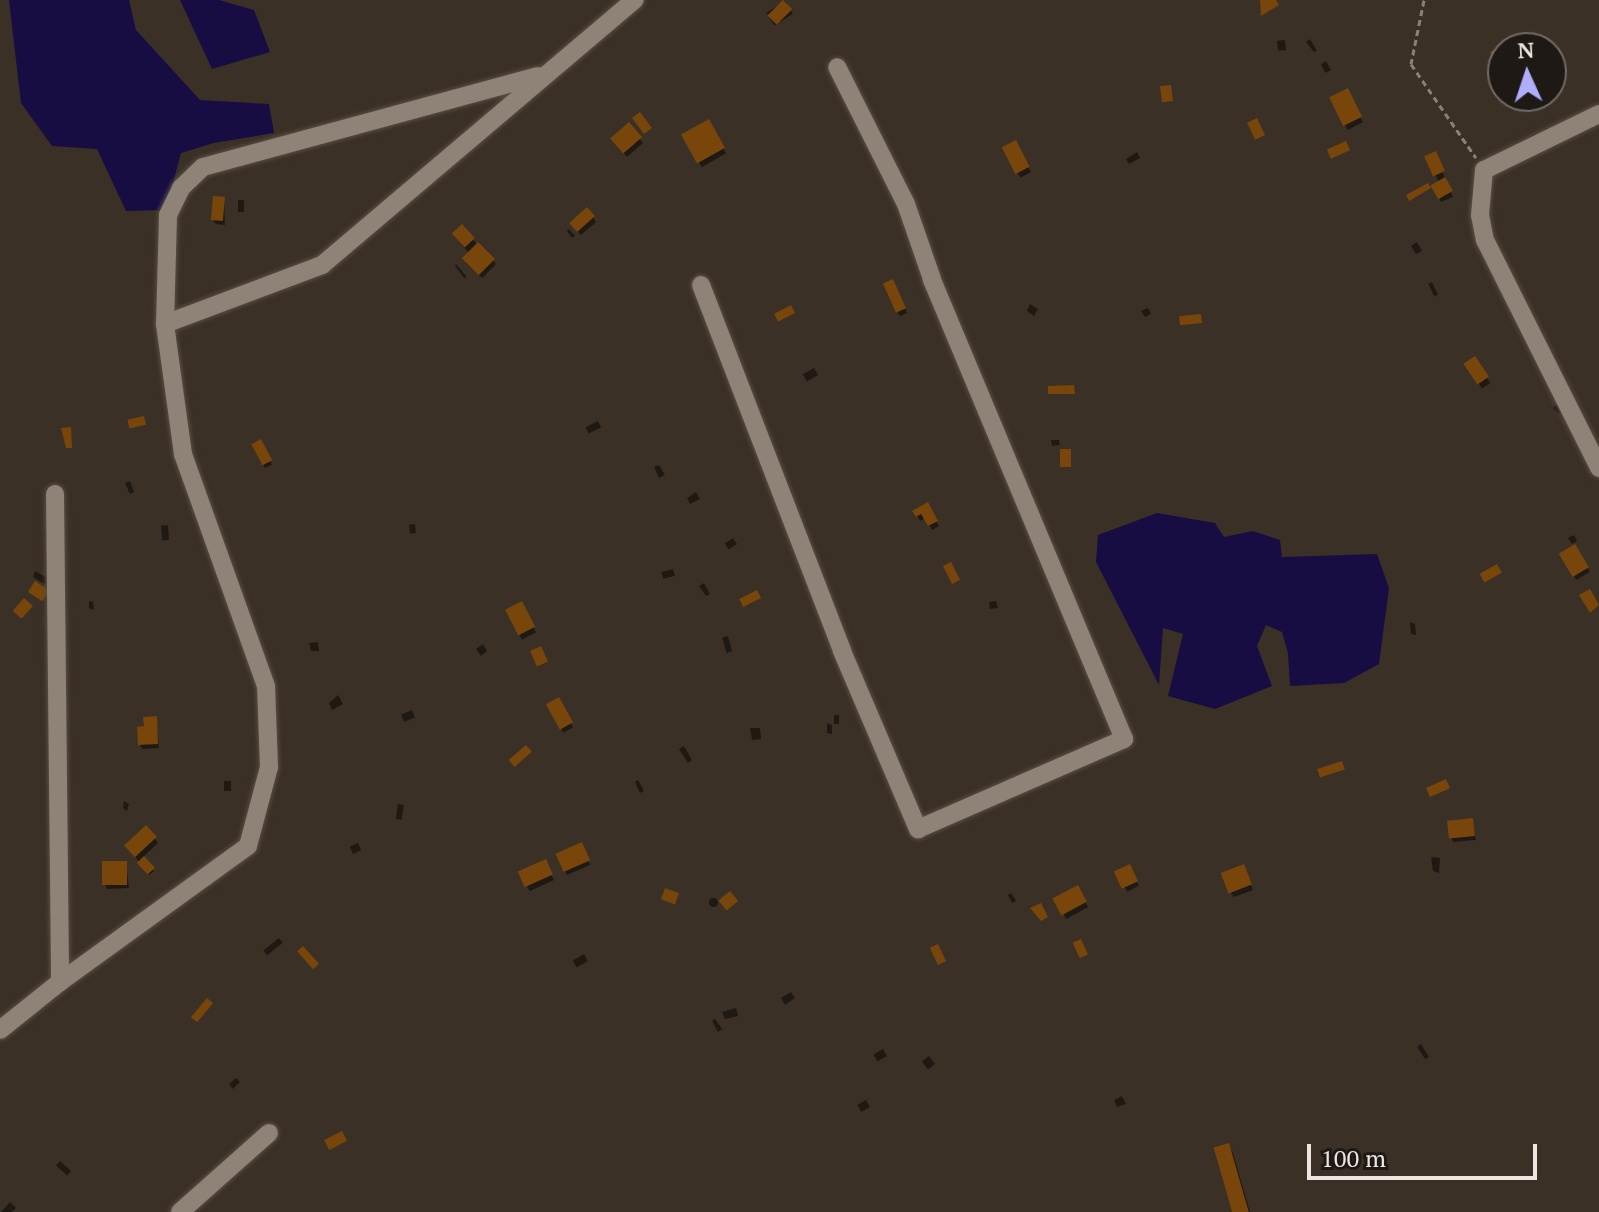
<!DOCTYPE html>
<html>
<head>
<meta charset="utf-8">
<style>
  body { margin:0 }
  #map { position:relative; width:1599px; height:1212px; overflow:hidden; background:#3b3026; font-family:"PT Serif",serif }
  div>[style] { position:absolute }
  .water>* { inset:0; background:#170d43 }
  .shadow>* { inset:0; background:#0007; transform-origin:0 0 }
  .round { border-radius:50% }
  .building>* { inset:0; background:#78460a; transform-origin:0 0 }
  .path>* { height:3px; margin-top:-1.5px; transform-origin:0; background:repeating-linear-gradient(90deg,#8b8179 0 6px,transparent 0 10px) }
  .roads { filter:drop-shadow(0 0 2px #574e45) drop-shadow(0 0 2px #574e45) }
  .minor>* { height:18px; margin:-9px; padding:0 9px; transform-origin:9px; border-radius:9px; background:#8f8276 }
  span { translate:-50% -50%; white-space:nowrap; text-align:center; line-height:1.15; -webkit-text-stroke:6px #1e1914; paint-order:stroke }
  .north { position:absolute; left:1487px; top:32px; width:80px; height:80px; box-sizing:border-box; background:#1e1914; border:2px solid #716b66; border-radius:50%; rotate:357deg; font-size:22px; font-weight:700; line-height:32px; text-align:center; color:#eee6e0 }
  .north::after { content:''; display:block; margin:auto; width:28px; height:36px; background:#aeaefa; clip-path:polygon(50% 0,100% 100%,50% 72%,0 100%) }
  .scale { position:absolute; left:1307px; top:1144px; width:230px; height:36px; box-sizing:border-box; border:4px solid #eee6e0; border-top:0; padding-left:10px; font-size:24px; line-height:28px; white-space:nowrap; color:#eee6e0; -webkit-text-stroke:6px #1e1914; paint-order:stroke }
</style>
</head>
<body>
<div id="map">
  <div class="water">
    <i style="clip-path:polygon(9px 0,129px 0,136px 30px,200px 100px,269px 104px,274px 133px,214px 143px,181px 153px,166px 210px,126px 211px,97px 149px,52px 146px,21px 103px)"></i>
    <i style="clip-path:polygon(180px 0,219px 0,254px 10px,270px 52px,212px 69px)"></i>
    <i style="clip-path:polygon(1157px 513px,1215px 523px,1224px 537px,1253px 531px,1280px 540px,1282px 557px,1377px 554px,1389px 588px,1379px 664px,1344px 683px,1290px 686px,1288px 653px,1282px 632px,1266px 625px,1257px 646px,1272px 686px,1215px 709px,1168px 696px,1183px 634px,1163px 628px,1159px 685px,1096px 562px,1098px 535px)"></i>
  </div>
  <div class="shadow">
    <i style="left:785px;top:1px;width:15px;height:22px;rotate:58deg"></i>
    <i style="clip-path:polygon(1310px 39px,1317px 51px,1314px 52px,1306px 42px)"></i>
    <i style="left:1285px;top:40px;width:10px;height:8px;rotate:84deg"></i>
    <i style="clip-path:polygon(1326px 61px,1331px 70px,1325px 73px,1321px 64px)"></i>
    <i style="left:1347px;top:91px;width:35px;height:17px;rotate:63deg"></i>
    <i style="left:708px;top:122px;width:36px;height:28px;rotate:60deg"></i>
    <i style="clip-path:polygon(628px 125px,643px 143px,627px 157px,615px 143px)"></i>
    <i style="left:1015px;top:142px;width:34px;height:12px;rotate:62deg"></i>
    <i style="clip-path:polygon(1137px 152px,1140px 158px,1129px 164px,1126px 159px)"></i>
    <i style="clip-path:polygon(1435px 154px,1453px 197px,1441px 202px,1433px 185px,1439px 182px,1426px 158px)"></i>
    <i style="clip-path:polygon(224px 199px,225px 225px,216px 224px,213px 220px)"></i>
    <i style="left:238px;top:200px;width:6px;height:12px"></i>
    <i style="clip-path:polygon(593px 217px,596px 222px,581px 235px,574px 228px)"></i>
    <i style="clip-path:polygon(569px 229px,575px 236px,572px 238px,567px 231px)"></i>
    <i style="clip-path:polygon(456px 238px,473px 240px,493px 260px,496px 264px,482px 278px,466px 263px,469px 253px)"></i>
    <i style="clip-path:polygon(1417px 242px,1422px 251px,1416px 254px,1411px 246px)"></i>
    <i style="clip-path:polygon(456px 264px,466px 276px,465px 279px,455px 266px)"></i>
    <i style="left:1432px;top:282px;width:14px;height:4px;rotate:65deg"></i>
    <i style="clip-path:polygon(895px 286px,907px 313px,900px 316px,897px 312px)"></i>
    <i style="clip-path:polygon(1030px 304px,1038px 309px,1034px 316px,1027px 311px)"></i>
    <i style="clip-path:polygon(1148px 308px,1151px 314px,1145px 317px,1141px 311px)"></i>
    <i style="left:1474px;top:358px;width:30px;height:10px;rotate:57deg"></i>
    <i style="left:814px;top:368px;width:8px;height:13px;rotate:60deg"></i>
    <i style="clip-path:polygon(1559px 402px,1564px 408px,1559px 414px,1553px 408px)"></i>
    <i style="left:598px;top:421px;width:7px;height:14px;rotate:63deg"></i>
    <i style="clip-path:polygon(1051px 440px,1059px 440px,1060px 445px,1052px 446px)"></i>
    <i style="left:261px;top:441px;width:26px;height:8px;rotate:65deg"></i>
    <i style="clip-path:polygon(659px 465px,665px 475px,659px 478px,654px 467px)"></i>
    <i style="clip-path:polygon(130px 481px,134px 492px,130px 494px,125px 483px)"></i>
    <i style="clip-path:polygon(696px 492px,700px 499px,690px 504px,687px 498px)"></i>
    <i style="clip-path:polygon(927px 505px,939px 526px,932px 530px,925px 518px,920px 521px,915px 511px)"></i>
    <i style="left:415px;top:524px;width:9px;height:6px;rotate:84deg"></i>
    <i style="left:168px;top:525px;width:15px;height:7px;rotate:86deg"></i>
    <i style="clip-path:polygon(1574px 535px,1577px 541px,1572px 544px,1568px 538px)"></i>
    <i style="left:733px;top:538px;width:7px;height:10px;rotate:56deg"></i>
    <i style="left:1575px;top:547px;width:29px;height:16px;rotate:59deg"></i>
    <i style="left:673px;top:569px;width:7px;height:12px;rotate:74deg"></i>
    <i style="clip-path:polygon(35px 571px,47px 578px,45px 584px,33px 577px)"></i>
    <i style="clip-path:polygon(704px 583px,710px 594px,706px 596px,699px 586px)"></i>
    <i style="clip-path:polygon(89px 601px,93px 602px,94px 610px,89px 608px)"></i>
    <i style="clip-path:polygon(996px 601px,998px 608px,990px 609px,989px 602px)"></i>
    <i style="left:521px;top:604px;width:32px;height:16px;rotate:62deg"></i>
    <i style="clip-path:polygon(1410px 622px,1415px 624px,1416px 635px,1411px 634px)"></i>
    <i style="left:728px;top:636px;width:16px;height:6px;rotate:75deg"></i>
    <i style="clip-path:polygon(318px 642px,319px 651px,311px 651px,309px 643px)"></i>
    <i style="clip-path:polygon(483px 644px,487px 651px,481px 656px,476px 649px)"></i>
    <i style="clip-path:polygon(338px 695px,343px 704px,332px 710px,329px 703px)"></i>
    <i style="left:559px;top:700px;width:31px;height:11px;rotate:63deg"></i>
    <i style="left:412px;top:710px;width:8px;height:12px;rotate:67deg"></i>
    <i style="left:834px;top:715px;width:5px;height:9px"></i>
    <i style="clip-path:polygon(156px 718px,159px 748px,142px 749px,140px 744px,146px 728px)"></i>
    <i style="clip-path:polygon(827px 723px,832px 725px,832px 734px,827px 733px)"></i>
    <i style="clip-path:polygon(750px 728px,760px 728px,761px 739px,752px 740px)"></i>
    <i style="clip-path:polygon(684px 746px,692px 760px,688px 763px,679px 749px)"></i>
    <i style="clip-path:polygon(638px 780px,644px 791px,640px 793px,635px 782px)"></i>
    <i style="left:224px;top:781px;width:7px;height:10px"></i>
    <i style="clip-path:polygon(124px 801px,129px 804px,127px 811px,123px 808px)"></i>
    <i style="left:398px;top:804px;width:6px;height:15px;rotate:9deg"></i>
    <i style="clip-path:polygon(1472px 820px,1476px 840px,1453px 842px,1451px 837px)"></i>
    <i style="clip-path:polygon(146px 828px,158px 843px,143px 857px,154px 871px,149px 875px,130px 850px)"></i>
    <i style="left:358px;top:843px;width:8px;height:9px;rotate:67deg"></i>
    <i style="clip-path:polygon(584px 849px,590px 865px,567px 875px,564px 870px)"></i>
    <i style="clip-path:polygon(1431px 857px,1440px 858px,1439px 873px,1433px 871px)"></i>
    <i style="clip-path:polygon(545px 862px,554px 880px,530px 891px,527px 887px)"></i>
    <i style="clip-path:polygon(126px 863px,129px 888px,107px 889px,105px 884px)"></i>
    <i style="left:1129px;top:867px;width:21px;height:13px;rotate:62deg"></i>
    <i style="clip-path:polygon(1245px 871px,1253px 890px,1234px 897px,1231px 893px)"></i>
    <i style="left:1077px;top:887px;width:23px;height:25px;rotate:61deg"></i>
    <i style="clip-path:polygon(1011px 893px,1016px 901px,1012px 903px,1008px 895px)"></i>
    <i class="round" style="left:708.5px;top:897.5px;width:9px;height:9px"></i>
    <i style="left:279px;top:938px;width:6px;height:20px;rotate:51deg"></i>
    <i style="left:584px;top:954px;width:8px;height:13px;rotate:60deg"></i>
    <i style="clip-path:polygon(791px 992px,795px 998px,785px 1005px,781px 998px)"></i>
    <i style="clip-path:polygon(736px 1008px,738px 1016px,725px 1019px,722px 1012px)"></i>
    <i style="clip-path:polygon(715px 1019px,722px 1029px,718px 1032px,712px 1021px)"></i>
    <i style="clip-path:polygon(1421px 1044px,1429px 1057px,1425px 1059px,1417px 1047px)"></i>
    <i style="left:883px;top:1049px;width:8px;height:11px;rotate:60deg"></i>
    <i style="left:929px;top:1056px;width:10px;height:9px;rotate:53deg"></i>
    <i style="clip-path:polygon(236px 1078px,240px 1082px,233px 1089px,229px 1084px)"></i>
    <i style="clip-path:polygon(1122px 1096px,1126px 1104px,1117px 1107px,1114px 1100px)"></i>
    <i style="left:866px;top:1100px;width:8px;height:10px;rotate:60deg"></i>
    <i style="clip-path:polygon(1228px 1145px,1233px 1153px,1250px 1212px,1234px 1212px)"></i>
    <i style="left:60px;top:1161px;width:15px;height:6px;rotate:42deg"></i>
    <i style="clip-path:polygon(10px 1202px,16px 1208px,12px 1212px,1px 1212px)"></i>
  </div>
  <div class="building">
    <i style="left:783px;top:0;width:13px;height:22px;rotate:45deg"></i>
    <i style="clip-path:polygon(1260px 0,1276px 0,1279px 5px,1261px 16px)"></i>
    <i style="clip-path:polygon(1513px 42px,1515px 48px,1503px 48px,1503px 58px,1495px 62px,1490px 52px)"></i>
    <i style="left:1171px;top:85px;width:16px;height:11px;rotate:83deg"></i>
    <i style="left:1348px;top:88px;width:32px;height:21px;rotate:64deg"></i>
    <i style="left:640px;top:112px;width:20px;height:10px;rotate:53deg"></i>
    <i style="left:1257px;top:118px;width:19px;height:11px;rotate:65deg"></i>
    <i style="left:709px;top:119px;width:33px;height:32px;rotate:61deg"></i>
    <i style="left:629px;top:122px;width:20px;height:25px;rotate:49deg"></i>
    <i style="left:1016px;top:140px;width:30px;height:16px;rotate:63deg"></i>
    <i style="left:1346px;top:141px;width:10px;height:21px;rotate:66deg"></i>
    <i style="left:1436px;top:151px;width:22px;height:13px;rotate:66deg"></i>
    <i style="left:1445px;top:177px;width:16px;height:17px;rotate:60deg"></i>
    <i style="clip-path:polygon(1428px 183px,1431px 188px,1409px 201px,1406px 195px)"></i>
    <i style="left:213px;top:196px;width:12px;height:24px;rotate:5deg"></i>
    <i style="left:587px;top:207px;width:12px;height:24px;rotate:48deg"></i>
    <i style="left:462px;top:224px;width:19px;height:14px;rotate:47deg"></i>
    <i style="left:478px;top:242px;width:24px;height:23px;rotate:45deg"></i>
    <i style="left:893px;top:279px;width:32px;height:11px;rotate:66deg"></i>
    <i style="left:791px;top:305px;width:9px;height:19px;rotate:63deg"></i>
    <i style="left:1201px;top:314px;width:9px;height:22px;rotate:84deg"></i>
    <i style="left:1475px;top:356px;width:25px;height:14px;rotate:56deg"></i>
    <i style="clip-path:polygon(1074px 385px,1075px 394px,1048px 394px,1048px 386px)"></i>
    <i style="left:144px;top:416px;width:9px;height:17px;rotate:77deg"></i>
    <i style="clip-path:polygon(71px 427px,72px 448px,66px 448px,61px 428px)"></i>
    <i style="left:261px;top:439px;width:24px;height:11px;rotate:62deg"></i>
    <i style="left:1060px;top:449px;width:11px;height:18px"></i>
    <i style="clip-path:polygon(928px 502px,938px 521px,928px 526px,921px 514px,916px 517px,912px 511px)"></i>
    <i style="left:1575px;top:544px;width:27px;height:19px;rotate:59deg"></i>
    <i style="left:951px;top:562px;width:20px;height:9px;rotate:63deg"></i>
    <i style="left:1497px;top:564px;width:10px;height:20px;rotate:61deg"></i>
    <i style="left:35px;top:581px;width:17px;height:13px;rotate:33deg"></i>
    <i style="clip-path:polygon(1590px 589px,1599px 605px,1590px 613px,1579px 595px)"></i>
    <i style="left:757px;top:590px;width:9px;height:20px;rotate:63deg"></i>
    <i style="left:24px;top:598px;width:12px;height:17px;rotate:42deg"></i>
    <i style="left:522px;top:601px;width:29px;height:19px;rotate:63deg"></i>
    <i style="left:541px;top:646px;width:17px;height:12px;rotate:66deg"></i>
    <i style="left:559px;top:697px;width:29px;height:15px;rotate:61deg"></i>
    <i style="clip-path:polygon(157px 716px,158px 744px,138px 745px,137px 727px,144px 726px,143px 717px)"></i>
    <i style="left:526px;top:745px;width:9px;height:23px;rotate:49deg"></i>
    <i style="left:1342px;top:761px;width:9px;height:26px;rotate:72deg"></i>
    <i style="left:1446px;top:779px;width:10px;height:22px;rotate:66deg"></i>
    <i style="left:1473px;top:818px;width:18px;height:26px;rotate:84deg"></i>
    <i style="left:146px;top:825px;width:16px;height:30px;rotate:47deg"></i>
    <i style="left:582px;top:842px;width:20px;height:29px;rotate:66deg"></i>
    <i style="left:144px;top:856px;width:16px;height:10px;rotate:47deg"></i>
    <i style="left:546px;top:859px;width:17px;height:31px;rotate:66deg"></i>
    <i style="left:102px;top:861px;width:25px;height:24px"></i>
    <i style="left:1130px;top:864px;width:19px;height:18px;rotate:65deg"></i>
    <i style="left:1244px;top:864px;width:22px;height:25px;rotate:69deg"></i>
    <i style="left:1078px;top:885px;width:19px;height:29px;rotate:62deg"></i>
    <i style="left:665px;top:888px;width:15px;height:12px;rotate:20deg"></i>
    <i style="left:730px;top:891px;width:13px;height:15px;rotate:51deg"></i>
    <i style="clip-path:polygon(1041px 903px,1048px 917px,1041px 921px,1030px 908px)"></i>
    <i style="left:1081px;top:939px;width:17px;height:9px;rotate:66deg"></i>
    <i style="left:938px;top:944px;width:19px;height:9px;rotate:65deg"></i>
    <i style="left:303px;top:946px;width:24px;height:8px;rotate:48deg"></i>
    <i style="left:207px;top:998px;width:8px;height:25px;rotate:40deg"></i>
    <i style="left:342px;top:1131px;width:11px;height:20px;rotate:63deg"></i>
    <i style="left:1229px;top:1143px;width:72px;height:16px;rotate:74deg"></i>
  </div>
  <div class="path">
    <i style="left:1424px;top:0;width:65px;rotate:101.5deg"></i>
    <i style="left:1411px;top:64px;width:114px;rotate:55.3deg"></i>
  </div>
  <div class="roads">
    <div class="minor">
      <i style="left:1599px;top:114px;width:128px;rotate:154deg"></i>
      <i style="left:1484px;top:170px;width:45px;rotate:95.1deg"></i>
      <i style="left:1480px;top:215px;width:25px;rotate:79deg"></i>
      <i style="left:1485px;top:240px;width:255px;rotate:63.4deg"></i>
      <i style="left:701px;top:285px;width:392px;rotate:68.9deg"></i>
      <i style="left:842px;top:651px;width:194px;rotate:66.9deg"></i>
      <i style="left:918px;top:829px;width:225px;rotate:-23.6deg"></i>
      <i style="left:1124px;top:739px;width:498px;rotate:-112.7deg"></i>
      <i style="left:932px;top:279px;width:79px;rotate:-109.1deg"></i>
      <i style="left:906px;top:204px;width:153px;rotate:-116.7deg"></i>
      <i style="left:165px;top:324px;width:109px;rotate:-88.4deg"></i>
      <i style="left:168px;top:215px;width:30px;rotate:-64deg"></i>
      <i style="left:181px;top:188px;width:30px;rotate:-44deg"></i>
      <i style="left:203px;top:167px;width:347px;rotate:-15.2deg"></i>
      <i style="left:55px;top:494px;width:488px;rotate:89.4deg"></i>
      <i style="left:0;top:1030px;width:77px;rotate:-38.7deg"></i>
      <i style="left:60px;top:982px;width:232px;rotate:-35.9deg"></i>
      <i style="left:248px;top:846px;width:82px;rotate:-75.1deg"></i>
      <i style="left:269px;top:767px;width:81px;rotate:-92.1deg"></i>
      <i style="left:266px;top:686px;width:246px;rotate:-109.7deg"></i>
      <i style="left:183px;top:454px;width:131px;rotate:-97.9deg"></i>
      <i style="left:165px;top:324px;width:168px;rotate:-20.6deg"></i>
      <i style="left:322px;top:265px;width:410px;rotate:-40.3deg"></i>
      <i style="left:180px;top:1212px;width:119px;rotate:-41.6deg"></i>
    </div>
  </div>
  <div class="north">N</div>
  <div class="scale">100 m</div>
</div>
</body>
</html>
